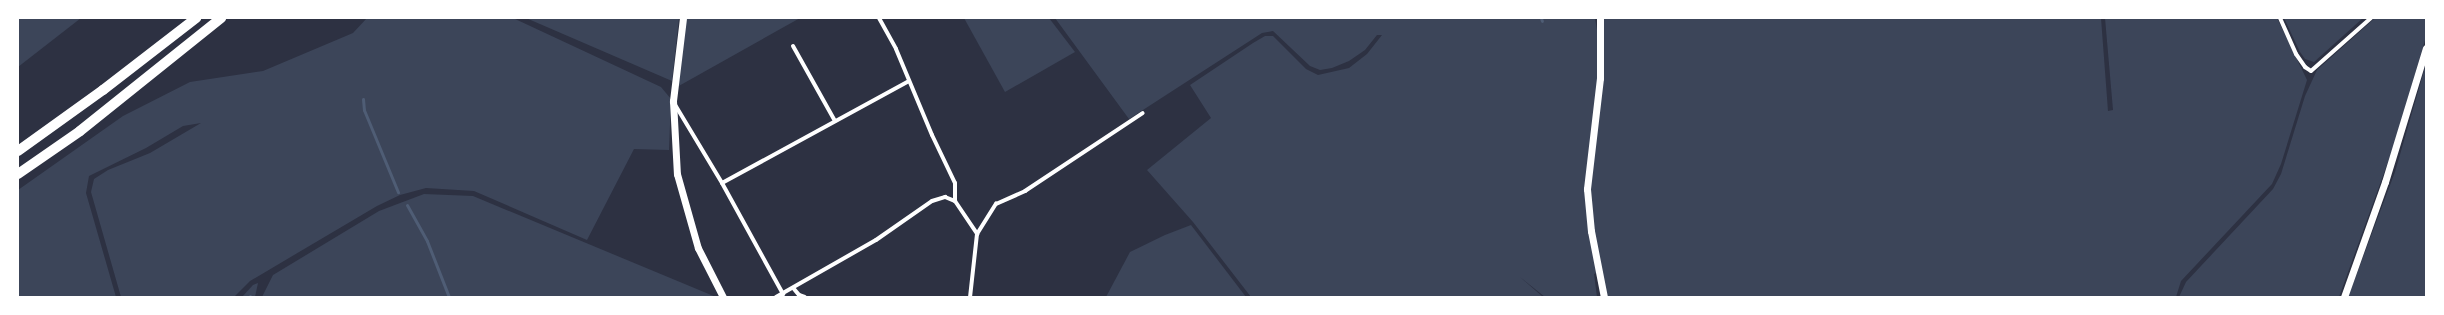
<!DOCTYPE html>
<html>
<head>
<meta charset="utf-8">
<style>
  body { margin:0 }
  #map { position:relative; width:2444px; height:315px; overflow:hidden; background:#2d3142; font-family:Cabin,sans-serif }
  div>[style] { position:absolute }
  .green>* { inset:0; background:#3c4559 }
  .stream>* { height:3px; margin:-1.5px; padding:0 1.5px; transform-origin:1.5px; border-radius:1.5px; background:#4f5d75 }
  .minor>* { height:4px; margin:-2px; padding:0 2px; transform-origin:2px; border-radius:2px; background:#fff }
  .tertiary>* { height:7px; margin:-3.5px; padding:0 3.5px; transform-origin:3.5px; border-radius:3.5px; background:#fff }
  .secondary>* { height:7px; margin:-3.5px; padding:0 3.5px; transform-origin:3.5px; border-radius:3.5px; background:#fff }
  .motorway>* { height:10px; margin:-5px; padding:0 5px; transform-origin:5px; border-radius:5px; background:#fff }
  span { translate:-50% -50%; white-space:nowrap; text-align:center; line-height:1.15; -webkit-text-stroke:4px #fff; paint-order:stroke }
  .frame { position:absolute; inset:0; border:19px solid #fff; pointer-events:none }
</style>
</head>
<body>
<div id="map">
  <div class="green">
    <i style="clip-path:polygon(18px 18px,81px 18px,18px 67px)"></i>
    <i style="clip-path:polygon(367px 18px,513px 18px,661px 87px,671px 99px,669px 150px,634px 149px,587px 240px,474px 191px,426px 188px,400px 195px,377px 206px,250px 281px,235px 296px,121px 297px,91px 192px,94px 179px,108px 170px,150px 153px,201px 123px,183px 126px,146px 148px,89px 176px,86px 193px,116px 297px,18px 297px,18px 190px,123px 116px,190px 82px,263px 71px,353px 33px)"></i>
    <i style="clip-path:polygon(526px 18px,679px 18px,672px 81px)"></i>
    <i style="clip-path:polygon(685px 18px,800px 18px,677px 87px)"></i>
    <i style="clip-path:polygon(964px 18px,1049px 18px,1075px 52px,1005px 92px)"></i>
    <i style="clip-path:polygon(1055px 18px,1595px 18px,1597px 30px,1603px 28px,1604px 18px,2101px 18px,2108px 111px,2113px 110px,2105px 18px,2277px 18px,2307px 80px,2281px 164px,2272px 184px,2181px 281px,2176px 297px,1605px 297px,1601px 271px,1594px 274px,1597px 297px,1545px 297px,1520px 277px,1543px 297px,1251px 297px,1193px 222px,1147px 170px,1211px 118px,1190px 85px,1253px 43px,1265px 36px,1273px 36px,1306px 69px,1318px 75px,1349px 68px,1367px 54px,1382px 35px,1377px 35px,1365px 50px,1349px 61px,1332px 68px,1320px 70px,1310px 66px,1273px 31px,1262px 33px,1129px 119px)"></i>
    <i style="clip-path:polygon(2284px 18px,2363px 18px,2314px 62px,2305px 59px,2300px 52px)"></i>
    <i style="clip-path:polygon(2375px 18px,2426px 18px,2426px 37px,2393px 148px,2339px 297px,2179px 297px,2186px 282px,2273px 189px,2281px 174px,2305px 96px,2317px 70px)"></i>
    <i style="clip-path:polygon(2426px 64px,2426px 297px,2348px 297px,2395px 172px)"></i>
    <i style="clip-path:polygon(424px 194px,473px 196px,716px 297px,262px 297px,273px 275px,379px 211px)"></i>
    <i style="clip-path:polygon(1191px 225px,1246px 297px,1106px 297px,1130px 252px,1165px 235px)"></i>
    <i style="clip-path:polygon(258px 283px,255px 297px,242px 297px,253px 285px)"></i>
  </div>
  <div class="stream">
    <i style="left:1541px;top:18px;width:3px;rotate:72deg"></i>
    <i style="left:363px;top:99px;width:11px;rotate:85deg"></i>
    <i style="left:364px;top:110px;width:89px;rotate:67.5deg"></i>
    <i style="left:407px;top:205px;width:41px;rotate:60.9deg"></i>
    <i style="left:427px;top:241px;width:60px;rotate:68.6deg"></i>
    <i style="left:250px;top:296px;width:1px;rotate:90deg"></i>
  </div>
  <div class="minor">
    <i style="left:879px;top:18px;width:35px;rotate:61deg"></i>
    <i style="left:896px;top:49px;width:93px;rotate:67.3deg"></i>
    <i style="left:932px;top:135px;width:53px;rotate:64.4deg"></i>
    <i style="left:955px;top:183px;width:18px;rotate:90deg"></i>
    <i style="left:2280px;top:18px;width:39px;rotate:66deg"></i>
    <i style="left:2296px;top:54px;width:16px;rotate:55deg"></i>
    <i style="left:2305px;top:67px;width:7px;rotate:34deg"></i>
    <i style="left:2311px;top:71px;width:80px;rotate:-41.5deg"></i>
    <i style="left:793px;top:46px;width:86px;rotate:60.8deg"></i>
    <i style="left:674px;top:103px;width:93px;rotate:59deg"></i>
    <i style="left:722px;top:183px;width:127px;rotate:61.2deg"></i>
    <i style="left:722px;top:183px;width:213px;rotate:-28.6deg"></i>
    <i style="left:977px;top:234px;width:36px;rotate:-58deg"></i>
    <i style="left:996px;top:204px;width:32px;rotate:-24deg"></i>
    <i style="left:1025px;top:191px;width:141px;rotate:-33.5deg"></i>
    <i style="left:794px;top:289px;width:8px;rotate:50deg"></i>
    <i style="left:799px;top:295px;width:6px;rotate:18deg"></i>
    <i style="left:776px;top:297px;width:115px;rotate:-29.7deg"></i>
    <i style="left:876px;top:240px;width:68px;rotate:-34.9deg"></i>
    <i style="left:932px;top:201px;width:14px;rotate:-17deg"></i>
    <i style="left:945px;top:197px;width:11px;rotate:22deg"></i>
    <i style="left:955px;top:201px;width:40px;rotate:56deg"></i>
    <i style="left:977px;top:234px;width:63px;rotate:96.3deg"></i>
  </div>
  <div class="tertiary">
    <i style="left:683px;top:18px;width:84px;rotate:96.9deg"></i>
    <i style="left:673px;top:101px;width:73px;rotate:86.9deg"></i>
    <i style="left:677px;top:174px;width:77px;rotate:74.2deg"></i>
    <i style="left:698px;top:248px;width:55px;rotate:63deg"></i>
    <i style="left:1600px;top:18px;width:60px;rotate:90deg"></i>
    <i style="left:1600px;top:78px;width:112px;rotate:96.7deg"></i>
    <i style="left:1587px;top:189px;width:42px;rotate:84.6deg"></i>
    <i style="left:1591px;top:231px;width:67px;rotate:78.9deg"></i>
  </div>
  <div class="secondary">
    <i style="left:2344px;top:297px;width:122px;rotate:-70.4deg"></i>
    <i style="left:2385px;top:182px;width:140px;rotate:-73deg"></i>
  </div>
  <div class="motorway">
    <i style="left:18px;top:151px;width:105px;rotate:-35.7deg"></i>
    <i style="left:103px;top:90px;width:118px;rotate:-37.7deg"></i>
    <i style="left:18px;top:174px;width:75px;rotate:-34.7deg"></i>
    <i style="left:80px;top:131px;width:181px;rotate:-38.7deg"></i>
  </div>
  <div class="frame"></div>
</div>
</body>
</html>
